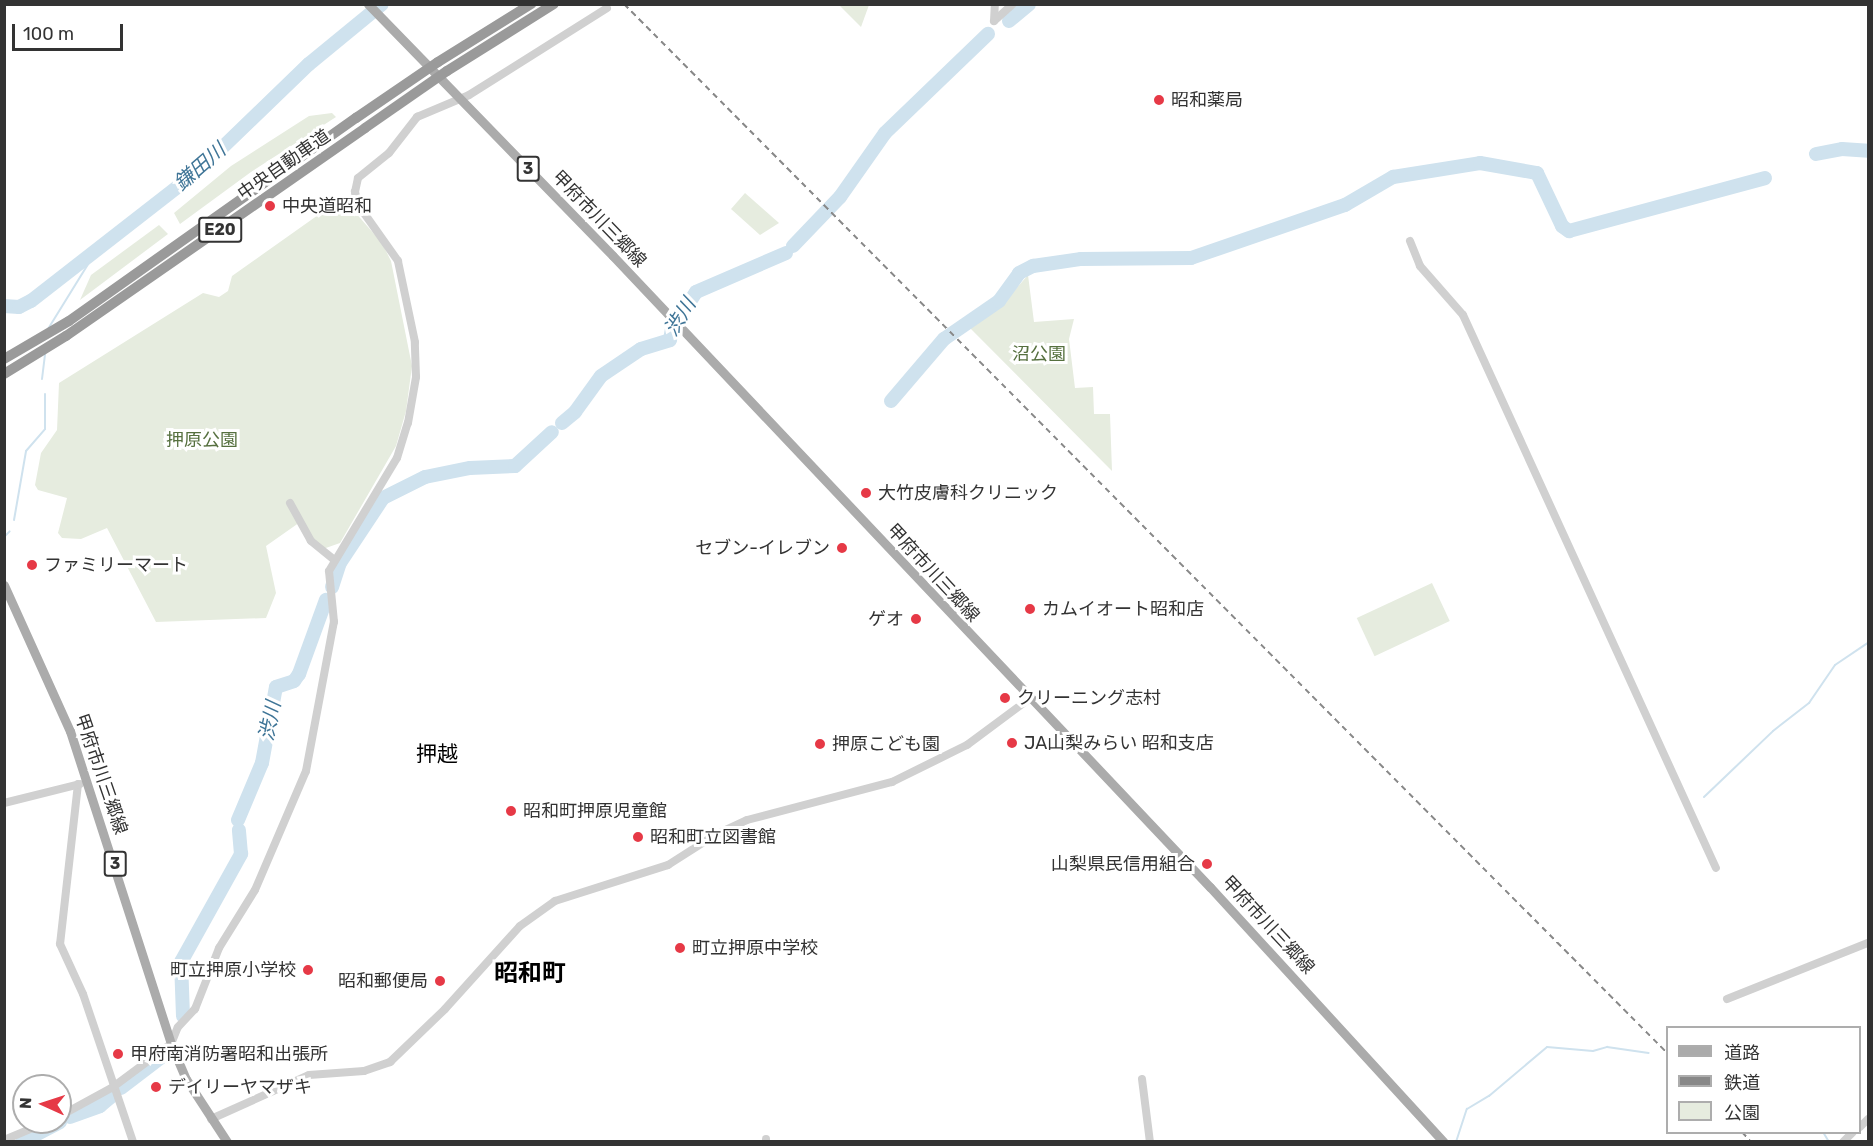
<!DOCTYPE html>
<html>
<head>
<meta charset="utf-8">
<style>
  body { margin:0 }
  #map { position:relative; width:1873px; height:1146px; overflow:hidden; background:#fff; font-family:Rubik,"Noto Sans JP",sans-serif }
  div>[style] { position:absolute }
  .green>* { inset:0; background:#e6ecdf; transform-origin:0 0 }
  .stream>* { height:2px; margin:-1px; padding:0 1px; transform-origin:1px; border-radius:1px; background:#cfe2ee }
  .river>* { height:14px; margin:-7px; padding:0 7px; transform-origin:7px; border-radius:7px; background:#cfe2ee }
  .minor>* { height:8px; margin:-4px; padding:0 4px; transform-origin:4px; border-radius:4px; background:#d0d0d0 }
  .major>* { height:9px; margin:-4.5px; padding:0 4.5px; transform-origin:4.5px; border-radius:4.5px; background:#ababab }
  .highway>* { height:10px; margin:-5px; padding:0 5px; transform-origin:5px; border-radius:5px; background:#9a9a9a }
  .rail>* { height:2px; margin-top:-1px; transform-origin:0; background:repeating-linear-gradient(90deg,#888 0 6px,transparent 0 10.5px) }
  .highway-bridge>* { height:10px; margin:-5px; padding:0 5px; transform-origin:5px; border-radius:5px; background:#9a9a9a }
  .dots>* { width:16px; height:16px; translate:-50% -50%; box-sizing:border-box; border:3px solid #fff; border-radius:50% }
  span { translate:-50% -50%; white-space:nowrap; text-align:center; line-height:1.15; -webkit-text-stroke:6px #fff; paint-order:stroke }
  .shield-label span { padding:2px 4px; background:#fff; border:2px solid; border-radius:4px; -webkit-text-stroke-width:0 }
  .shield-label { font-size:16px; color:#333; font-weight:700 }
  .poi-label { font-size:18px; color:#333 }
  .left { translate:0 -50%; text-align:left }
  .right { translate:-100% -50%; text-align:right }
  .street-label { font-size:18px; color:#333 }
  .park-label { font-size:18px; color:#56703f }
  .water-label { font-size:20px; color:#3f7597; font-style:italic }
  .quarter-label { font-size:21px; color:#000 }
  .district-label { font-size:24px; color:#000; font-weight:700 }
  .frame { position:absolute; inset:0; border:6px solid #333; pointer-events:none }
  .legend { position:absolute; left:1666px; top:1026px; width:195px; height:108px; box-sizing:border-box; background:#fff; border:2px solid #adadad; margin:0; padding:8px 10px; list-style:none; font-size:18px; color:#333 }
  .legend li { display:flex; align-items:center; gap:12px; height:30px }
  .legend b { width:30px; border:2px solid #adadad }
  .north { position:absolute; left:12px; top:1074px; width:60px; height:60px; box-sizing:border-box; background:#fff; border:2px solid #adadad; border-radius:50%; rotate:273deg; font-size:16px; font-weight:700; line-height:24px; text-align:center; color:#333 }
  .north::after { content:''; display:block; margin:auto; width:21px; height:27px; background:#e63946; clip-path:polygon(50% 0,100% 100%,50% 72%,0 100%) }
  .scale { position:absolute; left:12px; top:24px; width:111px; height:27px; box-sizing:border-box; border:3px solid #333; border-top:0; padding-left:8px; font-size:18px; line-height:21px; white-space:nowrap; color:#333; -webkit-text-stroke:4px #fff; paint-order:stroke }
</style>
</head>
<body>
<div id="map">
  <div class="green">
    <i style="clip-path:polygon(839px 5px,869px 5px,861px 27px)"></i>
    <i style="clip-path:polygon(332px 113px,336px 117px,251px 172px,180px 224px,174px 213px,231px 166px,309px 116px)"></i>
    <i style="clip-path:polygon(745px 193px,779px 223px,760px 235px,731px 209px)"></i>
    <i style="clip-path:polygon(328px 208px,354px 211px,382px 243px,391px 261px,412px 366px,406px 411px,396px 446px,340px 543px,323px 549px,315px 544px,303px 520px,266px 546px,276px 593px,266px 618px,156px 622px,107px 528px,81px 539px,62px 538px,58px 533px,67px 498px,38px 490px,35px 485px,41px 453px,57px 430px,59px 383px,203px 293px,219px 297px,228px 291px,232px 276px)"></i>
    <i style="clip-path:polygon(159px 225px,168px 234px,80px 300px,91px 275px)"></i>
    <i style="clip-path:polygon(1028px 275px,1034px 322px,1074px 319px,1069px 339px,1075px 388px,1093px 387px,1094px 414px,1110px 414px,1112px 471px,968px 326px,999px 308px)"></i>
    <i style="left:1432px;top:583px;width:42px;height:83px;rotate:65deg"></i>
  </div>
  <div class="stream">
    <i style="left:48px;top:329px;width:89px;rotate:-58.3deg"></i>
    <i style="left:42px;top:379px;width:26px;rotate:-83deg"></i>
    <i style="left:14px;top:520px;width:70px;rotate:-80.1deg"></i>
    <i style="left:26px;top:451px;width:29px;rotate:-49deg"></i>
    <i style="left:45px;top:429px;width:35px;rotate:-90deg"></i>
    <i style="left:4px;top:537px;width:8px;rotate:-45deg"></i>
    <i style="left:1704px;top:797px;width:95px;rotate:-43.7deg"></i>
    <i style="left:1773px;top:731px;width:46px;rotate:-37.9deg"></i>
    <i style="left:1809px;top:703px;width:46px;rotate:-55.6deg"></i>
    <i style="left:1835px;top:665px;width:40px;rotate:-34deg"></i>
    <i style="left:1823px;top:1132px;width:12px;rotate:59deg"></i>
    <i style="left:1456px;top:1142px;width:35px;rotate:-72deg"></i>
    <i style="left:1467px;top:1109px;width:26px;rotate:-31deg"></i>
    <i style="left:1489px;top:1096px;width:76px;rotate:-40.2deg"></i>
    <i style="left:1547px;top:1047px;width:46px;rotate:5deg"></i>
    <i style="left:1593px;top:1051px;width:15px;rotate:-16deg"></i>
    <i style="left:1607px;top:1047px;width:42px;rotate:8.1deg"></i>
  </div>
  <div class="river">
    <i style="left:1009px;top:21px;width:26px;rotate:-40deg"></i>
    <i style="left:1816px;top:154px;width:26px;rotate:-11deg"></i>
    <i style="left:1842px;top:149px;width:26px;rotate:4deg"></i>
    <i style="left:793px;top:246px;width:68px;rotate:-46.2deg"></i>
    <i style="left:840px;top:197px;width:78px;rotate:-54.9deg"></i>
    <i style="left:885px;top:133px;width:143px;rotate:-43.9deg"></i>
    <i style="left:4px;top:306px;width:15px;rotate:4deg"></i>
    <i style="left:19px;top:307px;width:13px;rotate:-27deg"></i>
    <i style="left:31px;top:301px;width:210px;rotate:-37.9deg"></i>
    <i style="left:197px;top:172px;width:156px;rotate:-44deg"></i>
    <i style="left:309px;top:64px;width:94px;rotate:-39.4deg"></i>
    <i style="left:891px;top:401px;width:82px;rotate:-49.5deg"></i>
    <i style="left:944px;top:339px;width:67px;rotate:-34.6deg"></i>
    <i style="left:999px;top:301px;width:34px;rotate:-54deg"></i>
    <i style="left:1019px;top:273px;width:16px;rotate:-27deg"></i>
    <i style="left:1033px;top:266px;width:49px;rotate:-8.3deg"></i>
    <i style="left:1081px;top:259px;width:110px;rotate:-0.5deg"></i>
    <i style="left:1191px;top:258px;width:163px;rotate:-19deg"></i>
    <i style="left:1345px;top:205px;width:56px;rotate:-30.3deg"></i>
    <i style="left:1393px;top:177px;width:88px;rotate:-9.1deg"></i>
    <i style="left:1480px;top:163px;width:58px;rotate:10deg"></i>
    <i style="left:1537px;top:173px;width:59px;rotate:64.7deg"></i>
    <i style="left:1562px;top:226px;width:9px;rotate:36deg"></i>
    <i style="left:1569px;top:231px;width:203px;rotate:-15.1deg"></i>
    <i style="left:562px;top:423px;width:17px;rotate:-40deg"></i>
    <i style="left:575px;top:412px;width:44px;rotate:-54.2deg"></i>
    <i style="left:601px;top:376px;width:48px;rotate:-34deg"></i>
    <i style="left:641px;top:349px;width:30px;rotate:-17deg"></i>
    <i style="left:670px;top:340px;width:11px;rotate:-80deg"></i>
    <i style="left:672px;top:329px;width:44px;rotate:-57deg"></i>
    <i style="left:696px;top:292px;width:98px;rotate:-23.4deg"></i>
    <i style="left:332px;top:587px;width:25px;rotate:-72deg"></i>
    <i style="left:340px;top:563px;width:78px;rotate:-56.5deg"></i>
    <i style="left:383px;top:498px;width:47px;rotate:-26.6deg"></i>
    <i style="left:425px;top:477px;width:46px;rotate:-11.3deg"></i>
    <i style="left:470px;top:468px;width:45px;rotate:-2.5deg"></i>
    <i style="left:515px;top:466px;width:50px;rotate:-42.6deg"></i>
    <i style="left:238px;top:820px;width:62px;rotate:-67.2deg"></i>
    <i style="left:262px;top:763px;width:77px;rotate:-79.6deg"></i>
    <i style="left:276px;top:687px;width:19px;rotate:-18deg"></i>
    <i style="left:294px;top:681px;width:9px;rotate:-54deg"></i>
    <i style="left:299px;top:674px;width:79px;rotate:-70deg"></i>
    <i style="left:183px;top:1016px;width:54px;rotate:-92.1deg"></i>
    <i style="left:181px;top:962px;width:124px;rotate:-60.9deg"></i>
    <i style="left:241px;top:854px;width:24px;rotate:-95deg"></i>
    <i style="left:121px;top:1088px;width:59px;rotate:-37.5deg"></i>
    <i style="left:70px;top:1117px;width:32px;rotate:-20deg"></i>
    <i style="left:100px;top:1106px;width:16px;rotate:-40deg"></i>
    <i style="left:22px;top:1142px;width:43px;rotate:-27.8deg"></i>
  </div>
  <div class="minor">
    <i style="left:994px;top:21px;width:25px;rotate:-42deg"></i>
    <i style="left:994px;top:21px;width:17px;rotate:-87deg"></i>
    <i style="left:1410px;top:241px;width:27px;rotate:68deg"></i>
    <i style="left:1420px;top:266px;width:65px;rotate:48.7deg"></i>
    <i style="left:1463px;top:315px;width:608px;rotate:65.42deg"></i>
    <i style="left:290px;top:503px;width:43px;rotate:61.1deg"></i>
    <i style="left:311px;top:541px;width:28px;rotate:39deg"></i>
    <i style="left:78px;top:784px;width:161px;rotate:96.4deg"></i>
    <i style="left:60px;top:944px;width:55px;rotate:65.3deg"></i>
    <i style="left:83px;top:994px;width:156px;rotate:71.3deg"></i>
    <i style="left:4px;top:803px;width:78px;rotate:-14deg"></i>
    <i style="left:1727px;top:999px;width:152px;rotate:-21.7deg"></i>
    <i style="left:1142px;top:1079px;width:64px;rotate:82.8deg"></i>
    <i style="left:60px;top:1116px;width:60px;rotate:-28.7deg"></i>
    <i style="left:113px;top:1087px;width:72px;rotate:-36.6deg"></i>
    <i style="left:171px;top:1044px;width:18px;rotate:-68deg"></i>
    <i style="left:178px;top:1027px;width:25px;rotate:-47deg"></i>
    <i style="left:195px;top:1009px;width:66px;rotate:-68.5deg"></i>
    <i style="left:219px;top:948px;width:68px;rotate:-58.2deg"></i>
    <i style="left:255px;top:890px;width:129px;rotate:-66.8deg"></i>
    <i style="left:306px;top:771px;width:152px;rotate:-79.4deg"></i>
    <i style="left:334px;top:622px;width:51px;rotate:-95.6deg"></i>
    <i style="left:329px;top:571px;width:132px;rotate:-59deg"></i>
    <i style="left:397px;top:458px;width:37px;rotate:-73deg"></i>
    <i style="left:408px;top:423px;width:47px;rotate:-80.1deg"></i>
    <i style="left:416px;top:377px;width:35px;rotate:-92deg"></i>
    <i style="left:415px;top:342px;width:83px;rotate:-101.9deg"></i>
    <i style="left:398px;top:261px;width:67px;rotate:-125.3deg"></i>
    <i style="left:359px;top:206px;width:15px;rotate:-106deg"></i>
    <i style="left:355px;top:192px;width:14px;rotate:-78deg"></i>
    <i style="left:358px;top:178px;width:40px;rotate:-39deg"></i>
    <i style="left:389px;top:153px;width:46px;rotate:-52.1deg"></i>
    <i style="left:417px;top:117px;width:56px;rotate:-22.9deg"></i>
    <i style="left:469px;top:95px;width:163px;rotate:-32.2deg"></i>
    <i style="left:211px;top:1119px;width:107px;rotate:-24.2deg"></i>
    <i style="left:309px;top:1075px;width:55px;rotate:-4.2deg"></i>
    <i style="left:364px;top:1071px;width:28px;rotate:-19deg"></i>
    <i style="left:390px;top:1062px;width:76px;rotate:-43.9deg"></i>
    <i style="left:445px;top:1009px;width:112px;rotate:-47.9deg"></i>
    <i style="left:520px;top:926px;width:43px;rotate:-35.5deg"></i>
    <i style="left:555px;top:901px;width:119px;rotate:-17.7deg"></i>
    <i style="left:668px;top:865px;width:56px;rotate:-32.6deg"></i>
    <i style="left:715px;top:835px;width:35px;rotate:-25deg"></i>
    <i style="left:747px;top:820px;width:150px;rotate:-14.7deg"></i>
    <i style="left:892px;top:782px;width:84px;rotate:-26.3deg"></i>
    <i style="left:967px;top:745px;width:77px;rotate:-36.6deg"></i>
    <i style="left:1860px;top:1127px;width:11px;rotate:-45deg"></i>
    <i style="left:766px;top:1139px;width:3px;rotate:90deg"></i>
    <i style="left:4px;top:1140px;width:47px;rotate:-22.7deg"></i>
    <i style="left:1843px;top:1142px;width:14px;rotate:-45deg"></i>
  </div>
  <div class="major">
    <i style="left:368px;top:4px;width:351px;rotate:45.8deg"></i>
    <i style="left:613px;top:256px;width:869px;rotate:46.59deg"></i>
    <i style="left:1210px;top:887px;width:346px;rotate:47.5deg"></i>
    <i style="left:4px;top:585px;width:160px;rotate:65.7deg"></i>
    <i style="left:70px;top:731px;width:329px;rotate:72.1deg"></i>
    <i style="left:171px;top:1044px;width:38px;rotate:67deg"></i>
    <i style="left:186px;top:1079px;width:75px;rotate:56.9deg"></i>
  </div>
  <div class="highway">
    <i style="left:438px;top:62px;width:110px;rotate:-31.9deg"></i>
    <i style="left:447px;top:71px;width:126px;rotate:-32.1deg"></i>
    <i style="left:4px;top:359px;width:75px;rotate:-30.3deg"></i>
    <i style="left:69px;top:321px;width:352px;rotate:-35.3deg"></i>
    <i style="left:4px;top:374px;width:73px;rotate:-31.5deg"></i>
    <i style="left:66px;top:336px;width:364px;rotate:-34.8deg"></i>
  </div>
  <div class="rail">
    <i style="left:624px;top:4px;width:1481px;rotate:45.16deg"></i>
    <i style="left:1742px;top:1132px;width:13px;rotate:48deg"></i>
  </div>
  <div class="highway-bridge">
    <i style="left:356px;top:118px;width:99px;rotate:-34.3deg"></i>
    <i style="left:365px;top:128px;width:100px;rotate:-34.8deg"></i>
  </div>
  <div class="dots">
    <i style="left:1159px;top:100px;background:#e63946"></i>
    <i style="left:270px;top:206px;background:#e63946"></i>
    <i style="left:866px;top:493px;background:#e63946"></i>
    <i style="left:842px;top:548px;background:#e63946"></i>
    <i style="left:32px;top:565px;background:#e63946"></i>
    <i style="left:1030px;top:609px;background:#e63946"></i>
    <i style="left:916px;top:619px;background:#e63946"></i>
    <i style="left:1005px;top:698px;background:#e63946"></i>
    <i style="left:1012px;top:743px;background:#e63946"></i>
    <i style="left:820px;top:744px;background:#e63946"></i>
    <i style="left:511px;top:811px;background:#e63946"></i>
    <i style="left:638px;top:837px;background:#e63946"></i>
    <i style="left:1207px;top:864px;background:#e63946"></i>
    <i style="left:680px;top:948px;background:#e63946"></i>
    <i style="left:308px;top:970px;background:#e63946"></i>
    <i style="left:440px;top:981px;background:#e63946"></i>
    <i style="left:118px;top:1054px;background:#e63946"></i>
    <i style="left:156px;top:1087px;background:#e63946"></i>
  </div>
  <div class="shield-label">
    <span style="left:528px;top:169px">3</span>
    <span style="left:220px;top:230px">E20</span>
    <span style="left:115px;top:864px">3</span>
  </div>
  <div class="poi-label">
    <span class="left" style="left:1171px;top:100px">昭和薬局</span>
    <span class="left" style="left:282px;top:206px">中央道昭和</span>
    <span class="left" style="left:878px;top:493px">大竹皮膚科クリニック</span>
    <span class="right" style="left:830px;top:548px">セブン-イレブン</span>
    <span class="left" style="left:44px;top:565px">ファミリーマート</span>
    <span class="left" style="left:1042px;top:609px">カムイオート昭和店</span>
    <span class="right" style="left:904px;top:619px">ゲオ</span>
    <span class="left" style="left:1017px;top:698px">クリーニング志村</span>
    <span class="left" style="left:1024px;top:743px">JA山梨みらい 昭和支店</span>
    <span class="left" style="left:832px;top:744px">押原こども園</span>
    <span class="left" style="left:523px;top:811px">昭和町押原児童館</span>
    <span class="left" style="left:650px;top:837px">昭和町立図書館</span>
    <span class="right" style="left:1195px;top:864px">山梨県民信用組合</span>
    <span class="left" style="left:692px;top:948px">町立押原中学校</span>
    <span class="right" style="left:296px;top:970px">町立押原小学校</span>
    <span class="right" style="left:428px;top:981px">昭和郵便局</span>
    <span class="left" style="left:130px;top:1054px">甲府南消防署昭和出張所</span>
    <span class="left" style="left:168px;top:1087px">デイリーヤマザキ</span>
  </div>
  <div class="street-label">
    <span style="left:284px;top:165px;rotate:-35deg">中央自動車道</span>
    <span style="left:599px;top:219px;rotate:46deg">甲府市川三郷線</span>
    <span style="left:933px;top:573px;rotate:47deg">甲府市川三郷線</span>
    <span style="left:101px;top:774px;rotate:71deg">甲府市川三郷線</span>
    <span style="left:1268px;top:925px;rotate:47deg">甲府市川三郷線</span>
  </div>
  <div class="park-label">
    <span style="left:1039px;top:354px">沼公園</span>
    <span style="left:202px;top:440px">押原公園</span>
  </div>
  <div class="water-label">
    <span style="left:200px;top:167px;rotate:-41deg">鎌田川</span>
    <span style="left:680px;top:317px;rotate:-58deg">渋川</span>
    <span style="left:270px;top:721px;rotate:-79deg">渋川</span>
  </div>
  <div class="quarter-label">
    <span style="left:437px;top:754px">押越</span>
  </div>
  <div class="district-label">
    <span style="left:530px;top:974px">昭和町</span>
  </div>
  <div class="frame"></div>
  <ul class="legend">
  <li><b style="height:8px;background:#ababab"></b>道路</li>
  <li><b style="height:8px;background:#888"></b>鉄道</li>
  <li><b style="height:16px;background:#e6ecdf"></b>公園</li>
  </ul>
  <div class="north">N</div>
  <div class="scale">100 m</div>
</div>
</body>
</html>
